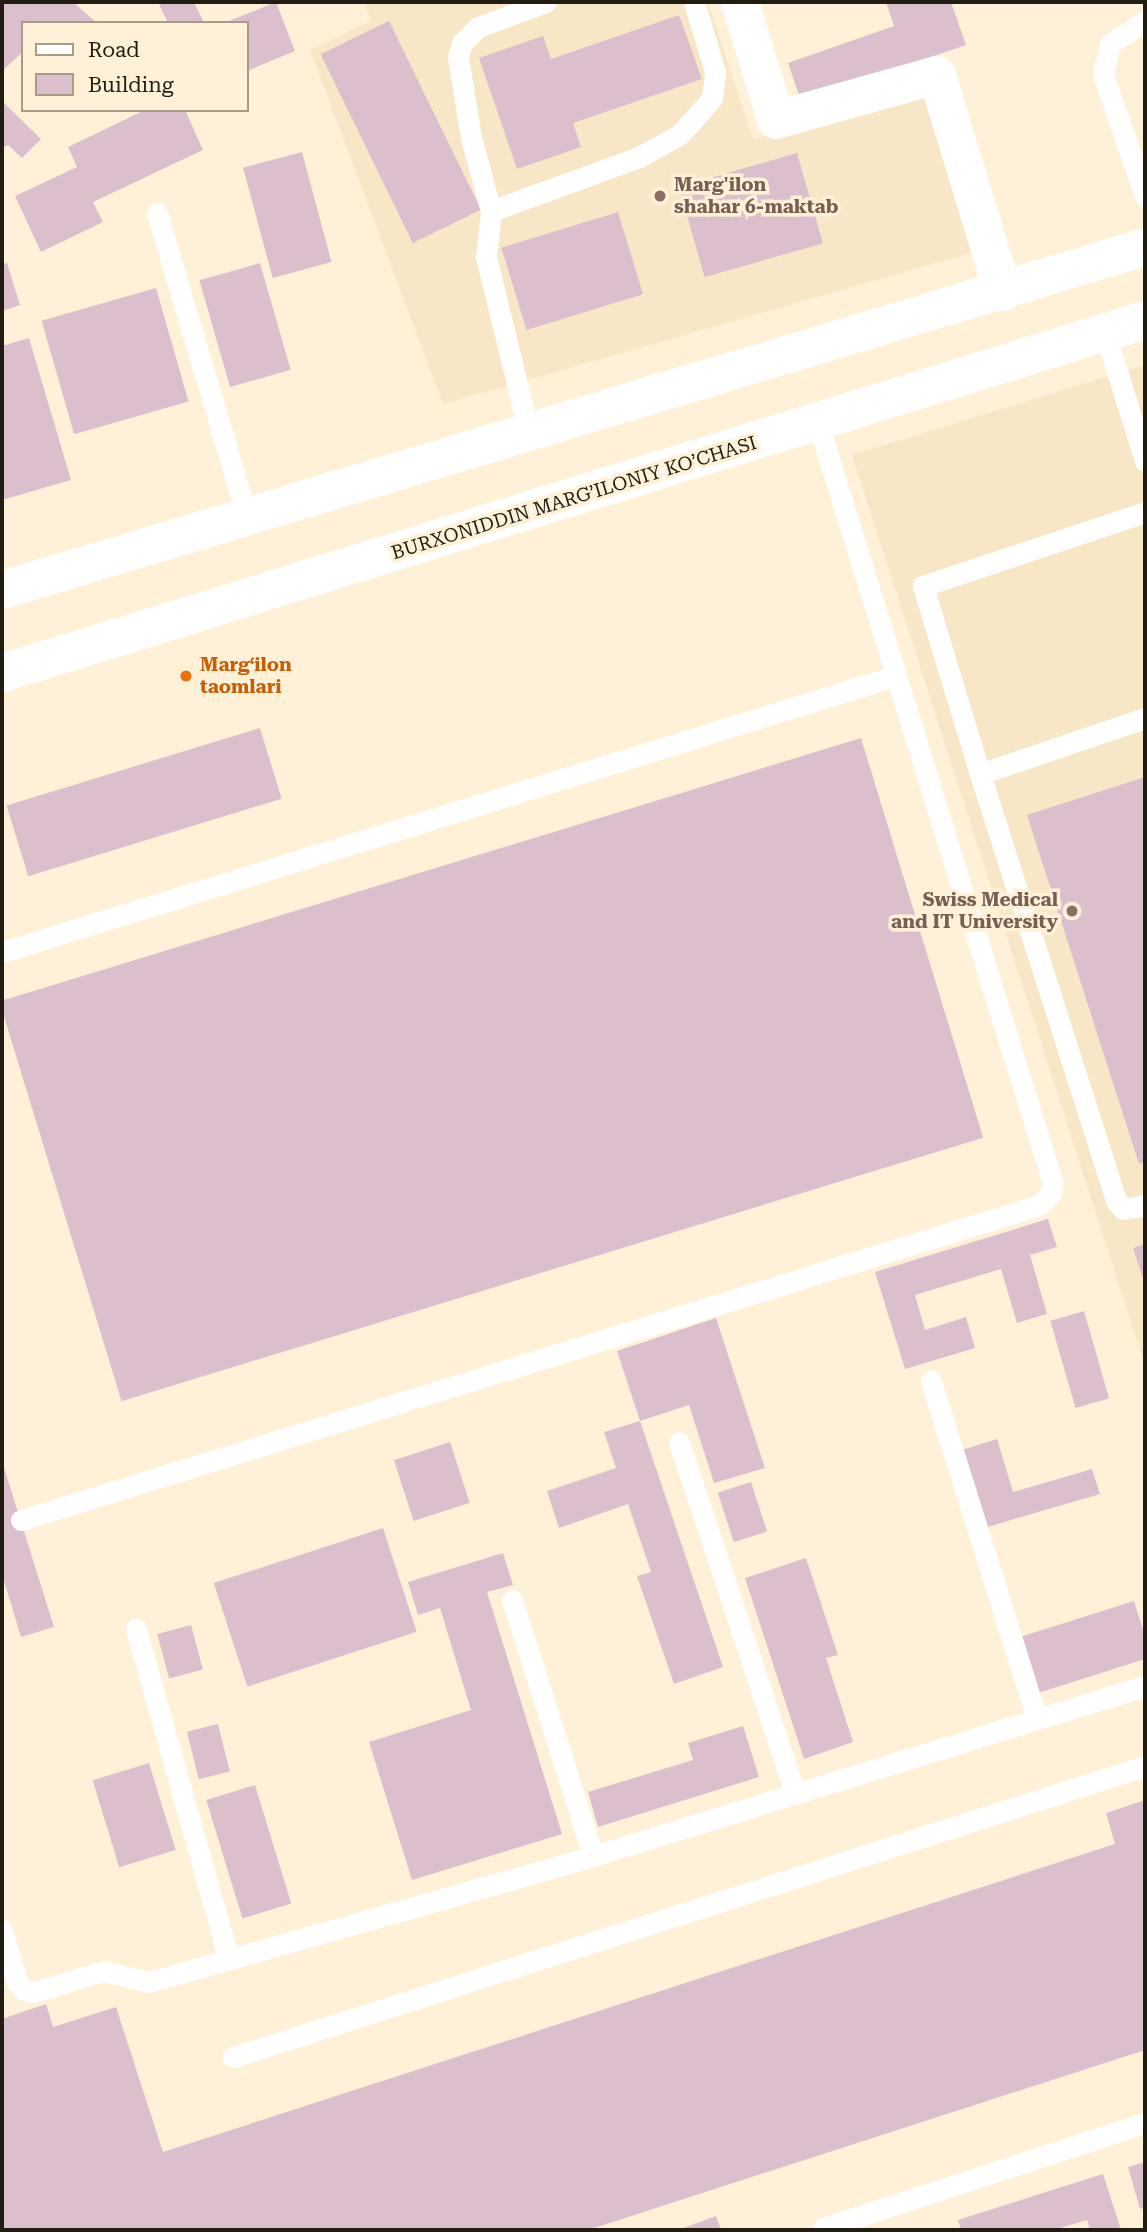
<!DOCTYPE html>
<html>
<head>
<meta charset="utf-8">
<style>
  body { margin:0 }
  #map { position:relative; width:1147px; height:2232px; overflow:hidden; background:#fef1d7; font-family:"Roboto Serif",serif }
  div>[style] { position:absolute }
  .built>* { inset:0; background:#f8e7c6 }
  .building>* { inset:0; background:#dcbfcd; transform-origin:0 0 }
  .service>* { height:21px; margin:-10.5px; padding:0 10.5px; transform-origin:10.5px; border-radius:10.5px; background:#fff }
  .minor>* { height:38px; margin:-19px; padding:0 19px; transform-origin:19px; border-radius:19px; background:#fff }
  .primary>* { height:38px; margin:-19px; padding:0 19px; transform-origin:19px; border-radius:19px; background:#fff }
  .dots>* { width:19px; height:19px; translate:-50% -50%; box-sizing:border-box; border:4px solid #fef1d7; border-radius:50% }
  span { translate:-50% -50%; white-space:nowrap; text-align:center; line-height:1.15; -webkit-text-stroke:7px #fef1d7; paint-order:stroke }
  .education-label { font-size:19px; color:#785e54; font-weight:700 }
  .left { translate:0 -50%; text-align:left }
  .right { translate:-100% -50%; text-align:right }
  .street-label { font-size:19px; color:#211d13 }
  .food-label { font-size:19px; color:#c56008; font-weight:700 }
  .frame { position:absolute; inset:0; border:4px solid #211d13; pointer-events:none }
  .legend { position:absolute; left:21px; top:21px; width:228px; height:91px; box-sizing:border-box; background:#fef1d7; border:2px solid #a69c89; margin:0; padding:9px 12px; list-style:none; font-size:21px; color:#211d13 }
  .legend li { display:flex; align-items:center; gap:14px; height:35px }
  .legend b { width:35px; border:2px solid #a69c89 }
</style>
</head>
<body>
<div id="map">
  <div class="built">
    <i style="clip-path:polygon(373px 2px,708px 2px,753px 139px,926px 89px,971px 253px,443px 404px,310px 50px,371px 21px,365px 5px)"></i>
    <i style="clip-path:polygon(1145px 365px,1145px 1366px,852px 455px)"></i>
  </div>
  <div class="building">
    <i style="clip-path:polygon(2px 2px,73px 2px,97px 23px,23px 23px,23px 52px,2px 71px)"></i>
    <i style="clip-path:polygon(158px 2px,194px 2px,204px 23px,168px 23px)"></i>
    <i style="clip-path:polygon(276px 2px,295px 51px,247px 71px,247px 23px,224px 23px)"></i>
    <i style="clip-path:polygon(886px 2px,951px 2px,966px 45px,801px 101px,788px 63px,894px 26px)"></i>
    <i style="clip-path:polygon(679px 15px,702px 79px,573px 123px,581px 147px,517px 169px,479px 58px,543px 36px,551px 59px)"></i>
    <i style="left:389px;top:21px;width:210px;height:76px;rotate:64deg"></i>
    <i style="clip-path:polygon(2px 101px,41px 139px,22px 158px,8px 145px,2px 148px)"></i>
    <i style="clip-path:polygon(145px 110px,185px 110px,203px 150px,93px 202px,103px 222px,41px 252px,15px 196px,77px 167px,68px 147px)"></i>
    <i style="left:302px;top:152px;width:114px;height:61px;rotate:75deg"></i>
    <i style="left:797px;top:153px;width:94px;height:123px;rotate:74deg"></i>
    <i style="left:618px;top:212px;width:86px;height:122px;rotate:73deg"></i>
    <i style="clip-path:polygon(7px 263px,20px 305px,2px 311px,2px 264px)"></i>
    <i style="left:260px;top:263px;width:111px;height:63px;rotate:74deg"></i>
    <i style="left:156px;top:288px;width:118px;height:119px;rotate:74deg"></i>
    <i style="clip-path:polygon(29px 338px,71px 480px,2px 500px,2px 346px)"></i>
    <i style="left:260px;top:728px;width:74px;height:265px;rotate:73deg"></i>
    <i style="left:861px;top:738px;width:418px;height:901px;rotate:73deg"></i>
    <i style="clip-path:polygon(1145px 777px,1145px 1162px,1139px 1164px,1027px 815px)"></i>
    <i style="clip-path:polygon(1048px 1219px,1057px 1247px,1030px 1255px,1047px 1314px,1017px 1323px,1001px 1269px,915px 1295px,925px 1330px,966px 1317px,975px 1348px,905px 1369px,875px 1272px)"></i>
    <i style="clip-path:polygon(1145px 1244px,1145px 1285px,1133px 1248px)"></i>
    <i style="left:1084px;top:1311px;width:91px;height:35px;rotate:74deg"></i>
    <i style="clip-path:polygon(716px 1318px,765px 1468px,714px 1483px,689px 1405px,640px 1421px,617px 1351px)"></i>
    <i style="clip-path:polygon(640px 1421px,723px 1667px,674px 1684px,637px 1576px,651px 1572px,628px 1504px,559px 1528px,547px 1491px,616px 1468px,604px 1432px)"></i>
    <i style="clip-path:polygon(997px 1439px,1013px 1492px,1092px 1469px,1100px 1494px,984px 1528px,962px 1450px)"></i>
    <i style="left:450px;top:1442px;width:64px;height:59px;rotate:72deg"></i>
    <i style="clip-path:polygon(2px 1461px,54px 1627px,21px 1637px,2px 1574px)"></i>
    <i style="left:751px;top:1482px;width:52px;height:35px;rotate:72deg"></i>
    <i style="left:383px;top:1528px;width:109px;height:178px;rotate:72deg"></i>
    <i style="clip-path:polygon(503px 1553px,513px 1585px,487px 1592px,562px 1834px,412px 1880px,369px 1742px,471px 1710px,440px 1608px,418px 1615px,408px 1582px)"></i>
    <i style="clip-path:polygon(806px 1558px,838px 1655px,826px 1658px,853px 1742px,804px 1759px,745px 1578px)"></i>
    <i style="clip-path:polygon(1134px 1601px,1145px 1636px,1145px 1659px,1038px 1693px,1020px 1637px)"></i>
    <i style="left:191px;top:1625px;width:46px;height:35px;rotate:75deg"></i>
    <i style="left:218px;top:1724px;width:49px;height:32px;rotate:76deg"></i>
    <i style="clip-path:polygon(743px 1726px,759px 1777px,598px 1827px,588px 1792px,693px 1760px,688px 1743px)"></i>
    <i style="left:149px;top:1763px;width:91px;height:59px;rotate:73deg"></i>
    <i style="left:255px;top:1785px;width:124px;height:51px;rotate:73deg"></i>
    <i style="clip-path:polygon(1145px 1800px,1145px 2050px,588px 2230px,2px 2230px,2px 2019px,46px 2004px,53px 2027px,116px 2007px,163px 2152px,1115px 1844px,1106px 1813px)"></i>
    <i style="clip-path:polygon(1145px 2162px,1145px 2207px,1140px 2209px,1128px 2167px)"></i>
    <i style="clip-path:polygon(1103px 2174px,1121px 2230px,1090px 2230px,1087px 2220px,1053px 2230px,961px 2230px,958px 2220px)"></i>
    <i style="clip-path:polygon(716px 2216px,721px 2230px,678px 2230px)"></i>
  </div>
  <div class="service">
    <i style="left:1145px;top:21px;width:42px;rotate:146.7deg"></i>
    <i style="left:1110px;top:44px;width:31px;rotate:103deg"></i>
    <i style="left:1103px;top:74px;width:129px;rotate:71deg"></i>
    <i style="left:491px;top:211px;width:158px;rotate:-20deg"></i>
    <i style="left:639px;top:157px;width:46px;rotate:-28.8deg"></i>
    <i style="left:679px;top:135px;width:21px;rotate:-47deg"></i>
    <i style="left:693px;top:120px;width:29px;rotate:-49deg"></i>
    <i style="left:712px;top:98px;width:26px;rotate:-83deg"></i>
    <i style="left:715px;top:72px;width:73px;rotate:-106.7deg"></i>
    <i style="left:157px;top:213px;width:317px;rotate:73.5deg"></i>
    <i style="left:1105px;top:333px;width:134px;rotate:72.6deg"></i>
    <i style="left:529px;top:433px;width:181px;rotate:-103.7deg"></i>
    <i style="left:486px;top:257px;width:46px;rotate:-83.8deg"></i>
    <i style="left:491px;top:211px;width:76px;rotate:-105.3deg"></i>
    <i style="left:471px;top:138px;width:82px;rotate:-99.1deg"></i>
    <i style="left:458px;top:57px;width:15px;rotate:-74deg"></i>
    <i style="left:462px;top:43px;width:23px;rotate:-45deg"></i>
    <i style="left:478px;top:27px;width:72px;rotate:-20.2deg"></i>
    <i style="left:1145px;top:718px;width:174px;rotate:161.3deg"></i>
    <i style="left:980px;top:774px;width:449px;rotate:72.3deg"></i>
    <i style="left:1117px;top:1202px;width:9px;rotate:49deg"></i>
    <i style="left:1123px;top:1209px;width:22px;rotate:-10deg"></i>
    <i style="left:980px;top:774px;width:196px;rotate:-106.9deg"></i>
    <i style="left:923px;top:586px;width:234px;rotate:-18.4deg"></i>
    <i style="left:2px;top:952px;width:935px;rotate:-17.17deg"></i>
    <i style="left:931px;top:1381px;width:354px;rotate:72.6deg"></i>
    <i style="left:679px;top:1442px;width:370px;rotate:71.7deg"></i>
    <i style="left:21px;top:1520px;width:1066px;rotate:-17.19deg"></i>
    <i style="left:1039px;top:1205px;width:15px;rotate:-42deg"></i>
    <i style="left:1050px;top:1195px;width:11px;rotate:-75deg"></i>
    <i style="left:1053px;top:1184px;width:796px;rotate:-107.16deg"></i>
    <i style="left:512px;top:1600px;width:269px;rotate:72.4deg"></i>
    <i style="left:136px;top:1629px;width:343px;rotate:74.3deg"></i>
    <i style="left:2px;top:1930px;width:54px;rotate:73.9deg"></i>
    <i style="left:17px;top:1982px;width:11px;rotate:49deg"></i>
    <i style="left:24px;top:1990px;width:9px;rotate:13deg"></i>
    <i style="left:33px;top:1992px;width:74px;rotate:-16.5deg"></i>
    <i style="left:104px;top:1971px;width:46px;rotate:13.7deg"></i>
    <i style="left:149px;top:1982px;width:462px;rotate:-15.8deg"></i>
    <i style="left:593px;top:1856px;width:578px;rotate:-17.12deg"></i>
    <i style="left:233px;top:2057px;width:957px;rotate:-17.7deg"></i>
    <i style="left:823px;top:2228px;width:339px;rotate:-18.1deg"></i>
  </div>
  <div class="minor">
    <i style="left:740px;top:2px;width:123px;rotate:73deg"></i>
    <i style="left:776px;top:120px;width:167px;rotate:-15.6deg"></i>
    <i style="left:937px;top:75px;width:227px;rotate:73.1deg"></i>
  </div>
  <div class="primary">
    <i style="left:2px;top:590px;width:1193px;rotate:-16.7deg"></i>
    <i style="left:2px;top:673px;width:1196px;rotate:-17.16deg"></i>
  </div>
  <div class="dots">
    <i style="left:660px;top:196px;background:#8d6e63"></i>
    <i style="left:186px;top:676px;background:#e8710a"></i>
    <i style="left:1072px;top:911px;background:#8d6e63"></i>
  </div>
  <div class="education-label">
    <span class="left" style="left:674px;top:196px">Marg'ilon<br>shahar 6-maktab</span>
    <span class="right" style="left:1058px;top:911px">Swiss Medical<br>and IT University</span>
  </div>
  <div class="street-label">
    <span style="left:574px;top:498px;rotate:-17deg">BURXONIDDIN MARG’ILONIY KO’CHASI</span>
  </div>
  <div class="food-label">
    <span class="left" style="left:200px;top:676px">Margʻilon<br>taomlari</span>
  </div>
  <div class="frame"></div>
  <ul class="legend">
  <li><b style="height:9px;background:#fff"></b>Road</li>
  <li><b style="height:19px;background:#dcbfcd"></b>Building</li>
  </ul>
</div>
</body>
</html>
